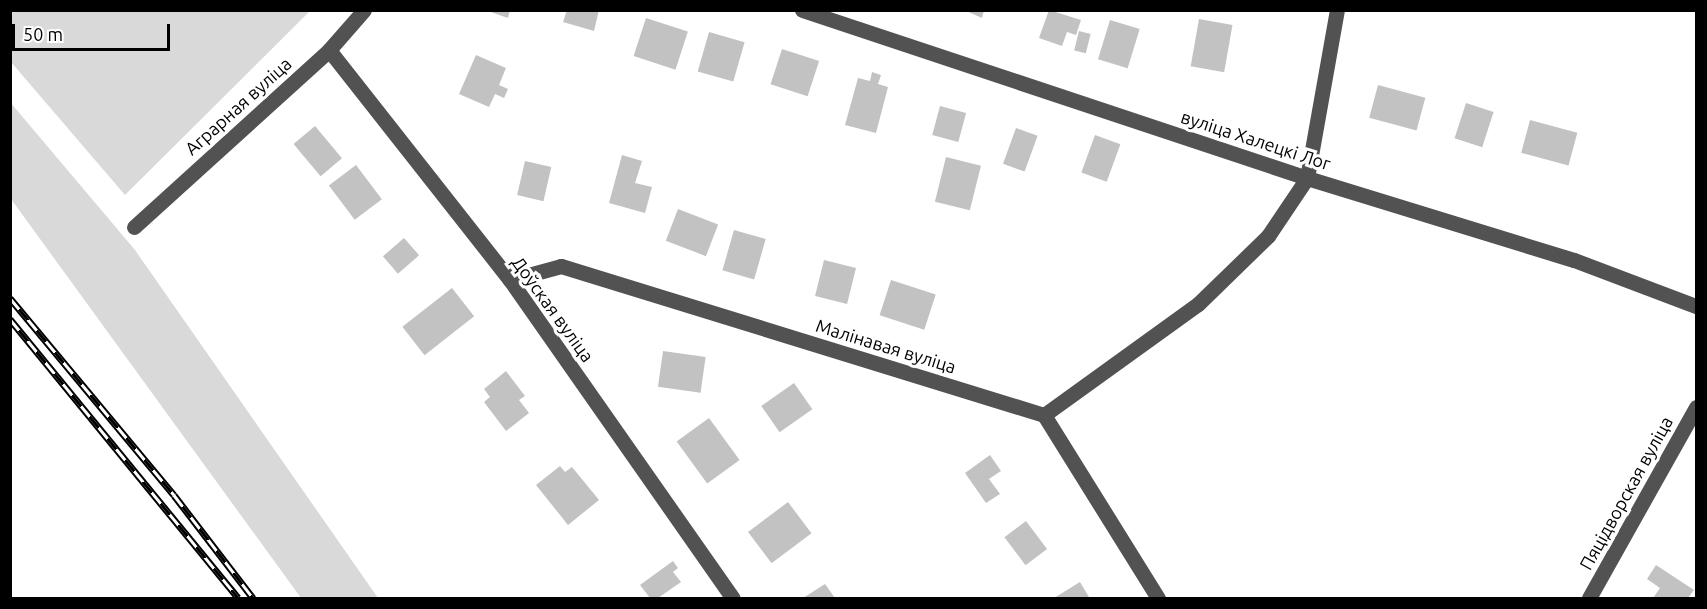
<!DOCTYPE html>
<html>
<head>
<meta charset="utf-8">
<style>
  body { margin:0 }
  #map { position:relative; width:1707px; height:609px; overflow:hidden; background:#fff; font-family:Ubuntu,sans-serif }
  div>[style] { position:absolute }
  .green>* { inset:0; background:#d9d9d9 }
  .building>* { inset:0; background:#c2c2c2; transform-origin:0 0 }
  .minor>* { height:15px; margin:-7.5px; padding:0 7.5px; transform-origin:7.5px; border-radius:7.5px; background:#525252 }
  .rail>* { height:7px; margin-top:-3.5px; transform-origin:0; background:repeating-linear-gradient(90deg,#fff 0 14px,#000 0 28px); box-sizing:border-box; border-block:2px solid #000 }
  span { translate:-50% -50%; white-space:nowrap; text-align:center; line-height:1.15; -webkit-text-stroke:6px #fff; paint-order:stroke }
  .street-label { font-size:18px; color:#000 }
  .frame { position:absolute; inset:0; border:12px solid #000; pointer-events:none }
  .scale { position:absolute; left:12px; top:24px; width:158px; height:27px; box-sizing:border-box; border:3px solid #000; border-top:0; padding-left:8px; font-size:18px; line-height:21px; white-space:nowrap; color:#000; -webkit-text-stroke:4px #fff; paint-order:stroke }
</style>
</head>
<body>
<div id="map">
  <div class="green">
    <i style="clip-path:polygon(10px 11px,11px 10px,310px 11px,125px 195px,11px 62px)"></i>
    <i style="clip-path:polygon(10px 102px,135px 250px,378px 598px,301px 598px,11px 199px)"></i>
  </div>
  <div class="building">
    <i style="clip-path:polygon(485px 10px,510px 10px,508px 18px)"></i>
    <i style="clip-path:polygon(567px 10px,599px 10px,594px 31px,563px 22px)"></i>
    <i style="clip-path:polygon(964px 10px,984px 10px,982px 18px)"></i>
    <i style="clip-path:polygon(1049px 10px,1081px 20px,1076px 35px,1067px 32px,1062px 46px,1039px 38px)"></i>
    <i style="left:646px;top:18px;width:44px;height:40px;rotate:18deg"></i>
    <i style="left:1199px;top:19px;width:34px;height:48px;rotate:10deg"></i>
    <i style="left:1110px;top:20px;width:31px;height:41px;rotate:17deg"></i>
    <i style="left:1079px;top:31px;width:12px;height:20px;rotate:14deg"></i>
    <i style="left:709px;top:32px;width:37px;height:41px;rotate:16deg"></i>
    <i style="left:782px;top:49px;width:39px;height:37px;rotate:18deg"></i>
    <i style="clip-path:polygon(476px 55px,506px 68px,499px 85px,508px 89px,504px 98px,495px 94px,489px 107px,459px 94px)"></i>
    <i style="clip-path:polygon(872px 72px,881px 75px,878px 84px,888px 87px,876px 133px,845px 125px,858px 78px,870px 81px)"></i>
    <i style="left:1378px;top:85px;width:49px;height:34px;rotate:15deg"></i>
    <i style="left:1466px;top:103px;width:29px;height:37px;rotate:18deg"></i>
    <i style="left:940px;top:106px;width:27px;height:30px;rotate:15deg"></i>
    <i style="left:1530px;top:120px;width:49px;height:34px;rotate:15deg"></i>
    <i style="left:315px;top:126px;width:42px;height:28px;rotate:50deg"></i>
    <i style="left:1016px;top:128px;width:23px;height:38px;rotate:20deg"></i>
    <i style="left:1095px;top:135px;width:27px;height:40px;rotate:20deg"></i>
    <i style="clip-path:polygon(622px 155px,642px 161px,635px 183px,652px 187px,645px 213px,609px 203px)"></i>
    <i style="left:946px;top:157px;width:36px;height:46px;rotate:14deg"></i>
    <i style="left:525px;top:161px;width:27px;height:35px;rotate:13deg"></i>
    <i style="left:356px;top:165px;width:43px;height:34px;rotate:53deg"></i>
    <i style="left:678px;top:209px;width:43px;height:34px;rotate:21deg"></i>
    <i style="left:734px;top:230px;width:33px;height:42px;rotate:16deg"></i>
    <i style="left:404px;top:238px;width:23px;height:28px;rotate:49deg"></i>
    <i style="left:824px;top:260px;width:33px;height:37px;rotate:14deg"></i>
    <i style="left:891px;top:280px;width:47px;height:37px;rotate:18deg"></i>
    <i style="left:452px;top:288px;width:36px;height:63px;rotate:52deg"></i>
    <i style="left:663px;top:351px;width:43px;height:36px;rotate:8deg"></i>
    <i style="clip-path:polygon(506px 371px,525px 396px,519px 400px,529px 413px,506px 431px,484px 402px,490px 397px,484px 389px)"></i>
    <i style="left:794px;top:383px;width:32px;height:40px;rotate:55deg"></i>
    <i style="left:709px;top:418px;width:52px;height:40px;rotate:54deg"></i>
    <i style="clip-path:polygon(990px 455px,1001px 471px,989px 479px,1000px 494px,986px 503px,965px 473px)"></i>
    <i style="clip-path:polygon(560px 466px,565px 472px,572px 467px,599px 500px,568px 525px,536px 485px)"></i>
    <i style="left:788px;top:502px;width:39px;height:50px;rotate:53deg"></i>
    <i style="left:1026px;top:521px;width:35px;height:27px;rotate:53deg"></i>
    <i style="clip-path:polygon(673px 561px,678px 568px,673px 572px,681px 582px,658px 598px,650px 598px,640px 585px)"></i>
    <i style="clip-path:polygon(1656px 565px,1694px 590px,1688px 598px,1653px 598px,1660px 588px,1647px 579px)"></i>
    <i style="clip-path:polygon(1080px 582px,1089px 597px,1087px 598px,1054px 598px)"></i>
    <i style="clip-path:polygon(825px 584px,835px 598px,803px 598px)"></i>
  </div>
  <div class="minor">
    <i style="left:802px;top:10px;width:532px;rotate:18.4deg"></i>
    <i style="left:1307px;top:178px;width:279px;rotate:17.1deg"></i>
    <i style="left:1574px;top:260px;width:130px;rotate:20.7deg"></i>
    <i style="left:329px;top:50px;width:293px;rotate:51.8deg"></i>
    <i style="left:510px;top:280px;width:388px;rotate:55deg"></i>
    <i style="left:134px;top:227px;width:263px;rotate:-42.2deg"></i>
    <i style="left:329px;top:50px;width:53px;rotate:-48.8deg"></i>
    <i style="left:510px;top:280px;width:53px;rotate:-15.4deg"></i>
    <i style="left:561px;top:266px;width:505px;rotate:17.14deg"></i>
    <i style="left:1044px;top:415px;width:216px;rotate:58.1deg"></i>
    <i style="left:1044px;top:415px;width:190px;rotate:-35.8deg"></i>
    <i style="left:1198px;top:304px;width:98px;rotate:-44.2deg"></i>
    <i style="left:1268px;top:236px;width:70px;rotate:-56.1deg"></i>
    <i style="left:1307px;top:178px;width:171px;rotate:-79.9deg"></i>
    <i style="left:1589px;top:598px;width:219px;rotate:-60.7deg"></i>
  </div>
  <div class="rail">
    <i style="left:10px;top:298px;width:256px;rotate:50.2deg"></i>
    <i style="left:174px;top:495px;width:130px;rotate:52.5deg"></i>
    <i style="left:10px;top:319px;width:360px;rotate:50.7deg"></i>
  </div>
  <div class="street-label">
    <span style="left:238px;top:106px;rotate:-42deg">Аграрная вуліца</span>
    <span style="left:1256px;top:140px;rotate:18deg">вуліца Халецкі Лог</span>
    <span style="left:553px;top:309px;rotate:54deg">Доўская вуліца</span>
    <span style="left:886px;top:346px;rotate:17deg">Малінавая вуліца</span>
    <span style="left:1626px;top:493px;rotate:-61deg">Пяцідворская вуліца</span>
  </div>
  <div class="frame"></div>
  <div class="scale">50 m</div>
</div>
</body>
</html>
